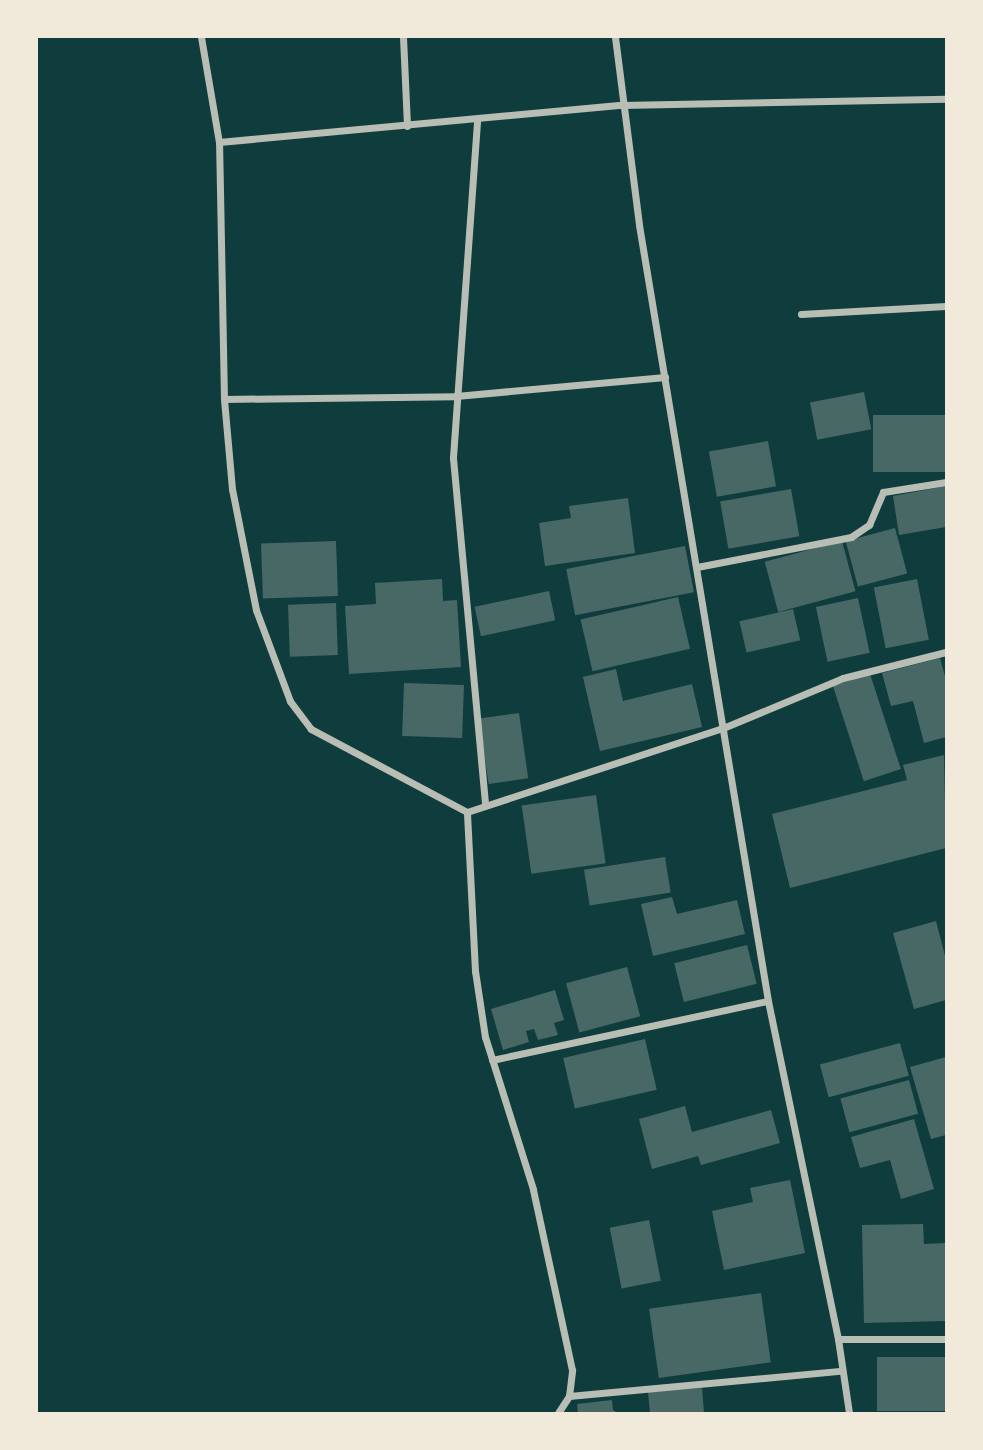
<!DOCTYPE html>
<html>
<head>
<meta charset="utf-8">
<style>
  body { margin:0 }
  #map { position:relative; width:983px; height:1450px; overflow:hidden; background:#0f3d3e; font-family:"Space Grotesk",sans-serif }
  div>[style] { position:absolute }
  .building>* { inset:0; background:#486865; transform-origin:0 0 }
  .minor>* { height:7px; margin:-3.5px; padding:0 3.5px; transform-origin:3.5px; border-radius:3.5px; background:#b8beb3 }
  span { translate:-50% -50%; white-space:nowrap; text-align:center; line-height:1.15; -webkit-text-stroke:5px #f1e9da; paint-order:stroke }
  .frame { position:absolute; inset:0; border:38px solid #f1e9da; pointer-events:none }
</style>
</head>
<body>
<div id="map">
  <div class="building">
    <i style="left:864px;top:392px;width:38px;height:55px;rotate:79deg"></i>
    <i style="left:946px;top:415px;width:57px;height:73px;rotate:90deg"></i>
    <i style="left:768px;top:441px;width:46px;height:60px;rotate:80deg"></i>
    <i style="clip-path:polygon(946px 486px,946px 527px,899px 535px,893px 496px)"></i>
    <i style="left:791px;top:489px;width:48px;height:72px;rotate:80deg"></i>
    <i style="clip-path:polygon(628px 498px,635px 553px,545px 566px,539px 523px,571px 518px,569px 506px)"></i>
    <i style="left:895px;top:528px;width:47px;height:51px;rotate:75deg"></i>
    <i style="left:336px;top:541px;width:55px;height:75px;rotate:88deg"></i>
    <i style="left:842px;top:541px;width:52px;height:80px;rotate:75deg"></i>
    <i style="left:685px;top:546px;width:47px;height:121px;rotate:79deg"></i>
    <i style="clip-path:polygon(442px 579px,443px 601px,457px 600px,461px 667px,349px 674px,345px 606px,376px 604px,375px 583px)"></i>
    <i style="left:917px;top:579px;width:62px;height:44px;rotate:79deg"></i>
    <i style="left:549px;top:591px;width:30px;height:76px;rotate:78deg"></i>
    <i style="left:678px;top:597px;width:53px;height:100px;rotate:77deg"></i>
    <i style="left:858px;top:598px;width:56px;height:43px;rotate:78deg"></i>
    <i style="left:336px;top:603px;width:52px;height:48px;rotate:88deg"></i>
    <i style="left:793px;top:609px;width:32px;height:55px;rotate:77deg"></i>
    <i style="clip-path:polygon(940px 658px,946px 680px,946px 737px,924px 743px,913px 701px,891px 706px,882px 673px)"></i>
    <i style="clip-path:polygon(616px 669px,623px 701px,692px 684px,702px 727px,600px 751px,583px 677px)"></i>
    <i style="left:870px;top:674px;width:100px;height:39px;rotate:72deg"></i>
    <i style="left:404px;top:683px;width:60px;height:53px;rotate:2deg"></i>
    <i style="left:519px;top:713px;width:66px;height:40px;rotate:82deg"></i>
    <i style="clip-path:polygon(944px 755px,946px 848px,790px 888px,772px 814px,907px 780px,903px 765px)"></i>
    <i style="left:596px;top:795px;width:69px;height:75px;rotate:82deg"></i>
    <i style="left:665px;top:857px;width:36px;height:82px;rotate:81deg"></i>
    <i style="clip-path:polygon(672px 897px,677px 914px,737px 900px,745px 934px,653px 956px,641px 904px)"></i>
    <i style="clip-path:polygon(936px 921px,946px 960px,946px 1000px,914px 1009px,893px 933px)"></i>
    <i style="left:747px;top:945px;width:40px;height:75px;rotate:76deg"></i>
    <i style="left:627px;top:967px;width:51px;height:63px;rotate:75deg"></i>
    <i style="clip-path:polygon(555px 990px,564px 1020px,554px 1023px,558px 1035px,538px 1040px,534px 1029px,526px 1031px,529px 1042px,503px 1050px,491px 1009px)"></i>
    <i style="left:645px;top:1039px;width:52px;height:84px;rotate:77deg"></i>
    <i style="left:900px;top:1043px;width:34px;height:83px;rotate:75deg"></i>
    <i style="clip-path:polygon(946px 1057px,946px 1135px,931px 1139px,910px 1067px)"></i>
    <i style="left:909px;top:1080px;width:35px;height:71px;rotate:75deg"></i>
    <i style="clip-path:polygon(685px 1106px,692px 1132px,771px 1110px,780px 1143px,701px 1165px,698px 1156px,652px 1169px,639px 1119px)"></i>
    <i style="clip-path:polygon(914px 1119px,934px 1189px,901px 1199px,890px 1160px,860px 1168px,851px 1137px)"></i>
    <i style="clip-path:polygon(790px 1180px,805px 1253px,724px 1270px,712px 1211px,753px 1202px,750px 1188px)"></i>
    <i style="left:649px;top:1220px;width:62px;height:40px;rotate:79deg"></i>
    <i style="clip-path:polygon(923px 1224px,924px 1244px,946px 1243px,946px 1321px,864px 1323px,862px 1225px)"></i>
    <i style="left:761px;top:1293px;width:70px;height:113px;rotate:82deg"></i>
    <i style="left:946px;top:1357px;width:54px;height:69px;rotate:90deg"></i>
    <i style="clip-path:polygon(702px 1388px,704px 1413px,650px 1413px,648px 1392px)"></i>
    <i style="clip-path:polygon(612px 1400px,613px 1410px,618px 1413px,578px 1413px,577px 1404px)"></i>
  </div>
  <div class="minor">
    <i style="left:201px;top:37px;width:107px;rotate:80.3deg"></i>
    <i style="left:403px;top:37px;width:89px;rotate:87.4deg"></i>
    <i style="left:615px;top:37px;width:190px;rotate:82.7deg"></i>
    <i style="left:639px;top:225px;width:787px;rotate:80.56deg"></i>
    <i style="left:768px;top:1001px;width:345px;rotate:78.3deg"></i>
    <i style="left:838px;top:1339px;width:75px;rotate:81.5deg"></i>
    <i style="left:477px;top:122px;width:337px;rotate:94.1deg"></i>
    <i style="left:453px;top:458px;width:349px;rotate:84.7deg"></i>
    <i style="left:801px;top:314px;width:145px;rotate:-3.2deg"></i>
    <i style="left:224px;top:399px;width:232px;rotate:-0.7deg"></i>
    <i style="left:456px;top:396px;width:210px;rotate:-5.2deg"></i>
    <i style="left:697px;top:567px;width:157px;rotate:-11deg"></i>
    <i style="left:851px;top:537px;width:22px;rotate:-34deg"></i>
    <i style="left:869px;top:525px;width:36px;rotate:-67deg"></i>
    <i style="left:883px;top:492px;width:64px;rotate:-9deg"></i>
    <i style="left:467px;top:812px;width:269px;rotate:-18.2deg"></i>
    <i style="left:723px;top:728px;width:130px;rotate:-22.6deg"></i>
    <i style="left:843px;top:678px;width:106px;rotate:-14.2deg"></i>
    <i style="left:492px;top:1060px;width:282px;rotate:-12.1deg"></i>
    <i style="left:838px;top:1339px;width:108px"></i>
    <i style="left:569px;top:1396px;width:272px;rotate:-5.3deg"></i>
    <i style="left:558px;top:1413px;width:20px;rotate:-57deg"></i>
    <i style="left:569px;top:1396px;width:26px;rotate:-83deg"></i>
    <i style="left:572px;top:1370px;width:185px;rotate:-102.2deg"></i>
    <i style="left:533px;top:1189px;width:159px;rotate:-107.5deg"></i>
    <i style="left:485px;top:1037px;width:67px;rotate:-98.6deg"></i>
    <i style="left:475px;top:971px;width:159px;rotate:-92.9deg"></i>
    <i style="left:467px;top:812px;width:177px;rotate:-152deg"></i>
    <i style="left:311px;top:729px;width:35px;rotate:-127deg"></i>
    <i style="left:290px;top:701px;width:97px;rotate:-110.5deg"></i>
    <i style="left:256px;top:610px;width:123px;rotate:-101.2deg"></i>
    <i style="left:232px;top:489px;width:90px;rotate:-95.1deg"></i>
    <i style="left:224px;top:399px;width:257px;rotate:-91.1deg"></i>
    <i style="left:219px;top:142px;width:404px;rotate:-5.3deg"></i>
    <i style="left:621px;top:105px;width:325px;rotate:-1.1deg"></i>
  </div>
  <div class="frame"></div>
</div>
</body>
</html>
